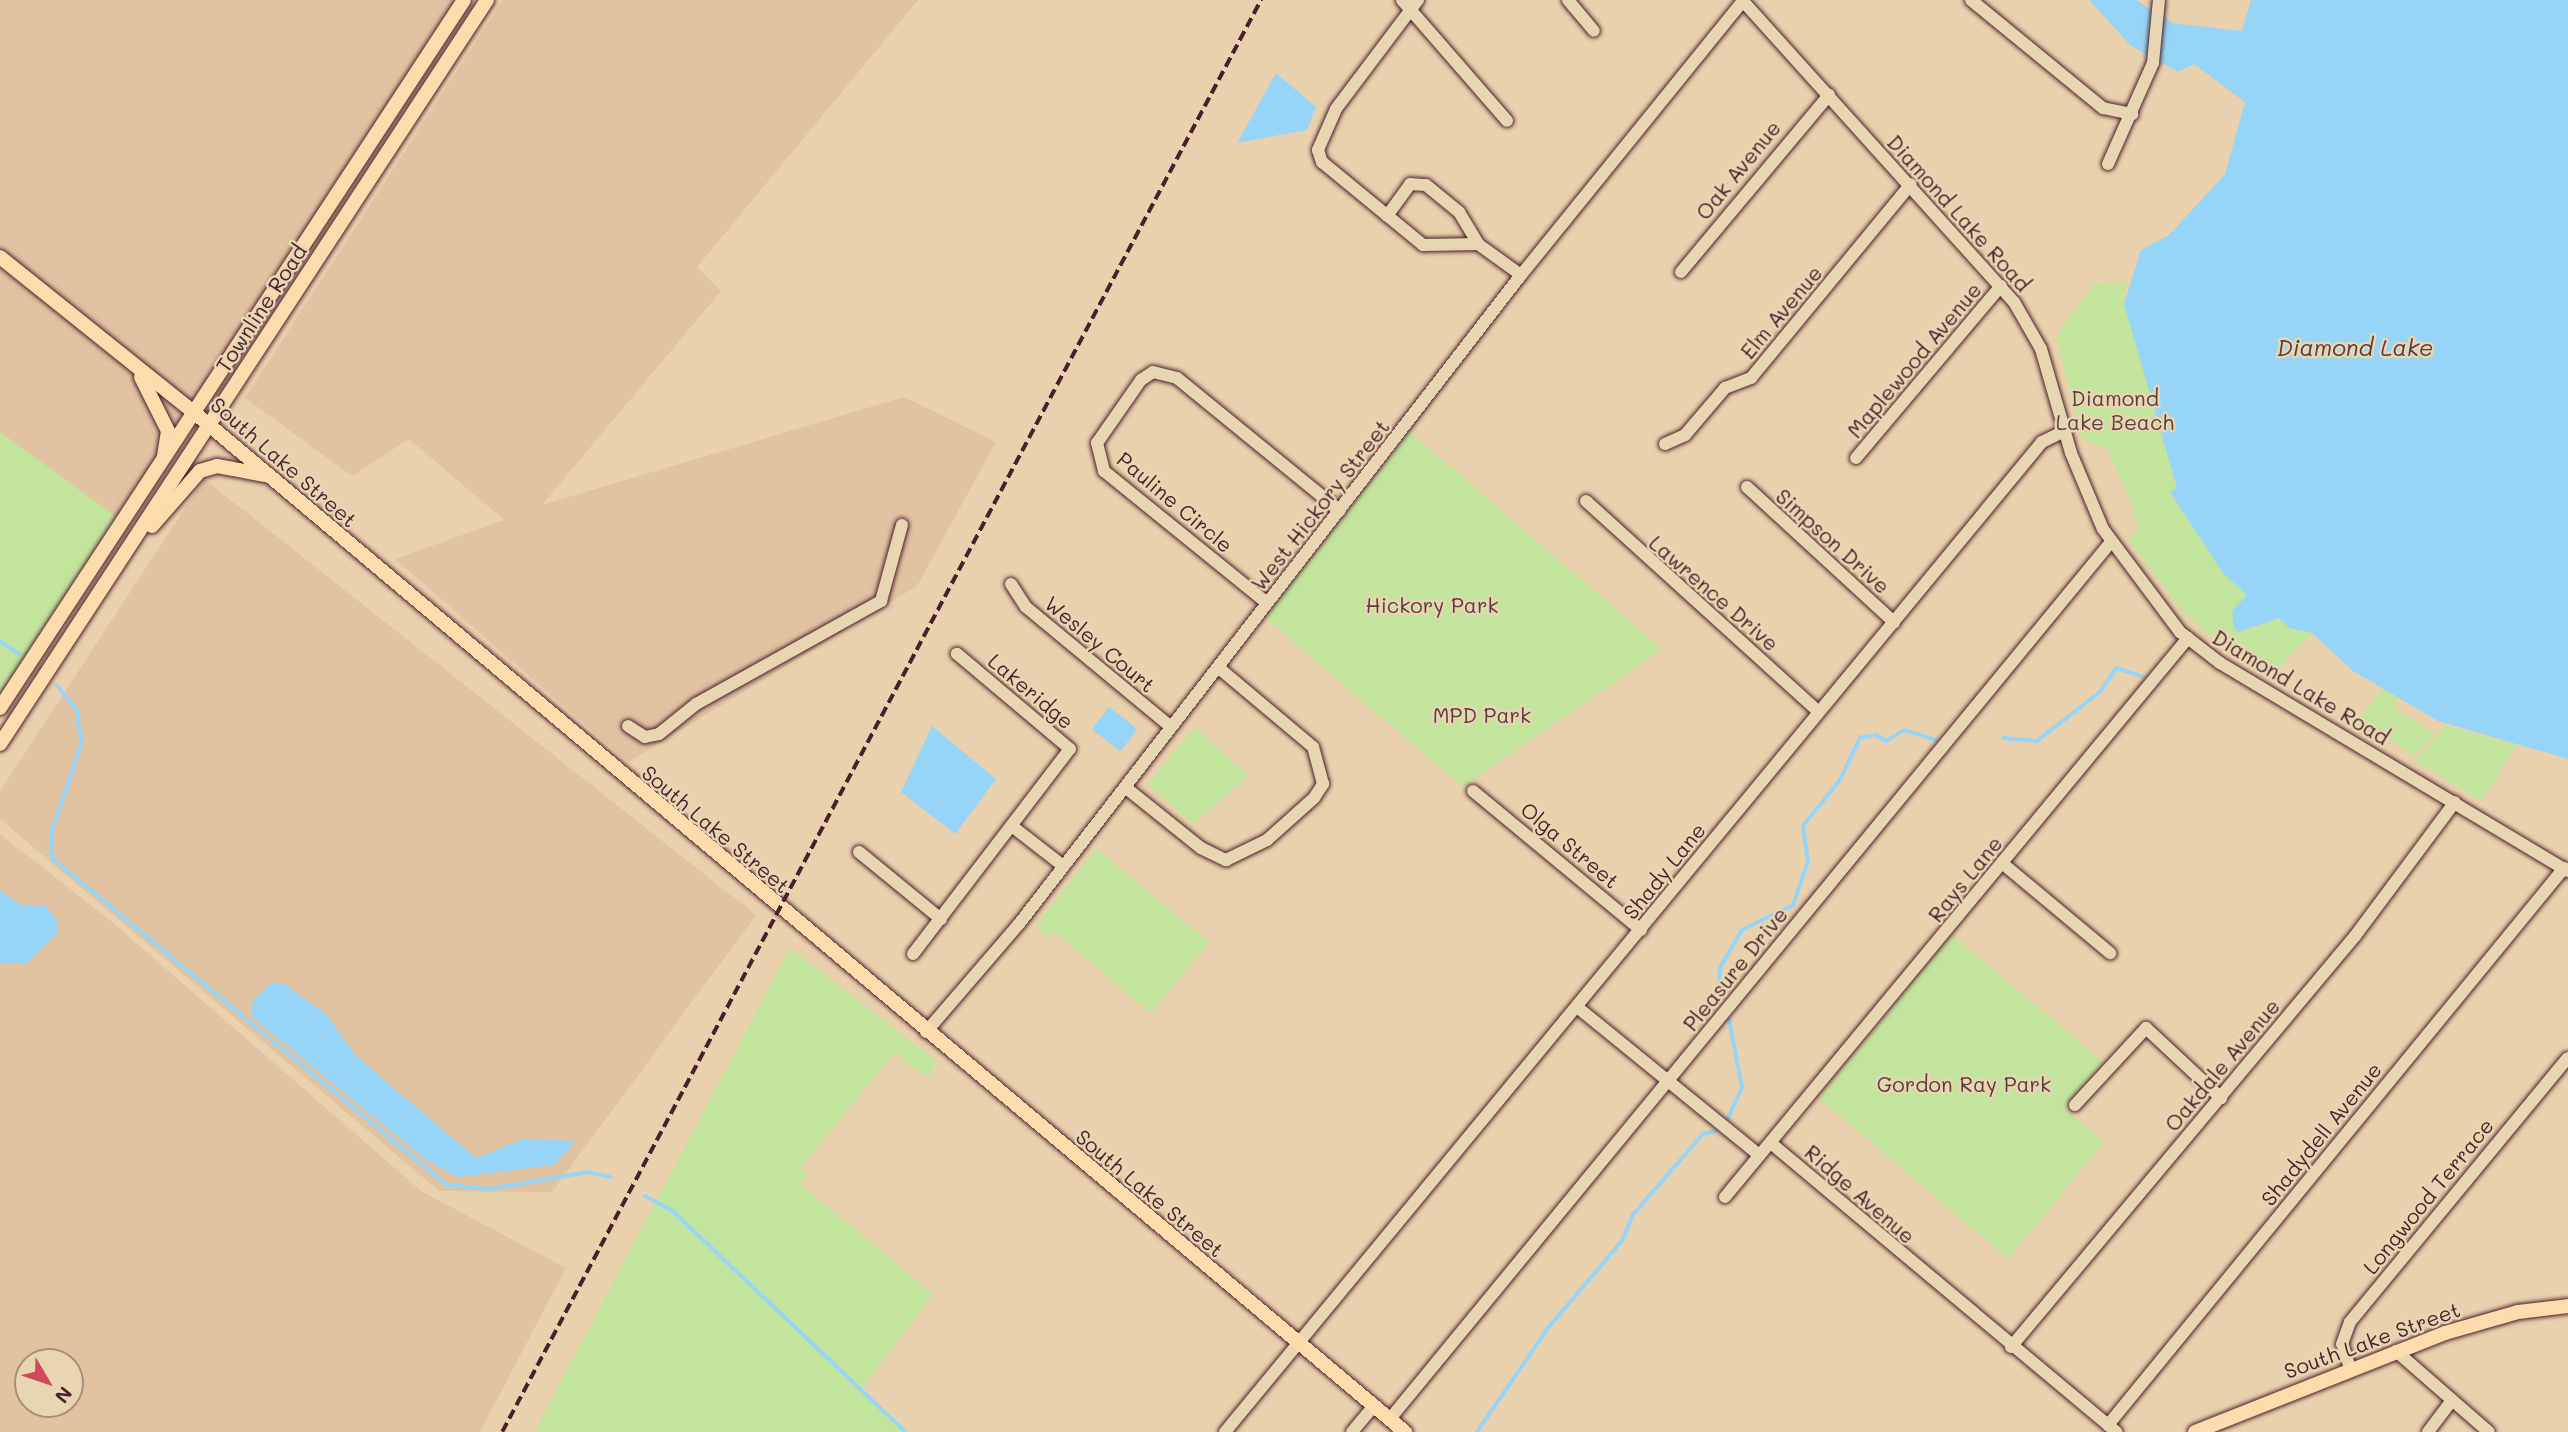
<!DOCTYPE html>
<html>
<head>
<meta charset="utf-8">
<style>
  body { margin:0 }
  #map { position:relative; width:2568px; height:1432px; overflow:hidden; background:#ead1ad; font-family:Mali,sans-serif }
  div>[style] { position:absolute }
  .built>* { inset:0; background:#e1c2a1 }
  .green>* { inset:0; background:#c3e49d }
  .water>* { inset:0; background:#96d5f7; transform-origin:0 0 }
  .stream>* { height:3.5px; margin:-1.75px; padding:0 1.75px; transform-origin:1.75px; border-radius:1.75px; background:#96d5f7 }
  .roads { filter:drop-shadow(0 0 2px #4a1f2b) drop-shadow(0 0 2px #4a1f2b) }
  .minor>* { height:12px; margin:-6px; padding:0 6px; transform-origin:6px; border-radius:6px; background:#e8d6b3 }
  .major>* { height:14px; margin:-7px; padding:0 7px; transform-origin:7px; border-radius:7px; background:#fcdcac }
  .rail>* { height:3.5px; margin-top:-1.75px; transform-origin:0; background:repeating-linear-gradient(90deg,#4a1f2b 0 10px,transparent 0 15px) }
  span { translate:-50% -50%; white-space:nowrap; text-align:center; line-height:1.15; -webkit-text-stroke:5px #e8d6b3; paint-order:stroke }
  .street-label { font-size:21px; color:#4a1f2b }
  .park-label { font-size:21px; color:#5c3d3c }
  .water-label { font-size:23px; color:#553a4a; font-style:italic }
  .north { position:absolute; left:14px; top:1348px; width:70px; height:70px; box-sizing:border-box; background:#e8d6b3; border:2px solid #a98d7d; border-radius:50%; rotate:129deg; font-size:19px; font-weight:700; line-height:28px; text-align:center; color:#4a1f2b }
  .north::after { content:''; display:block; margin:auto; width:24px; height:32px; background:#d1495b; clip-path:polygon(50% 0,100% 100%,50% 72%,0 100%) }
</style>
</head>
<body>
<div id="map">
  <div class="built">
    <i style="clip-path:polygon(0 0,456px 0,116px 517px,0 432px)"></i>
    <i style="clip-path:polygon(503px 0,918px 0,697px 267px,721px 291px,542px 505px,904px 397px,996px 442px,917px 586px,628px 762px,395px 559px,504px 520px,409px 439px,352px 476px,245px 398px)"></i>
    <i style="clip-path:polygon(204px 479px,756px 915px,552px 1192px,439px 1191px,0 819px,0 791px)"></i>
    <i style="clip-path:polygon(evenodd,0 834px,112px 922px,421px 1191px,566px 1268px,480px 1432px,0 1432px,0 834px,28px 1362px,70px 1362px,70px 1404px,28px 1404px,28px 1362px)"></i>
  </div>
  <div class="green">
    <i style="clip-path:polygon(2126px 282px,2124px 304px,2177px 488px,2171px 492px,2223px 573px,2247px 595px,2238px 632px,2279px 617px,2289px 628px,2312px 633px,2271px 677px,2213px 640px,2179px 607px,2129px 541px,2138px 529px,2134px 510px,2108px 450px,2081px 438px,2056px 336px,2094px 284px)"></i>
    <i style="clip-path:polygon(0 432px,116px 517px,0 695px)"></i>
    <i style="clip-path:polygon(1410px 432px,1662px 649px,1463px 787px,1265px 618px)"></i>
    <i style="clip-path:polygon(2383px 690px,2398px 698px,2394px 708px,2435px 733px,2415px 756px,2372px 729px,2367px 736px,2359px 730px,2358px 719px)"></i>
    <i style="clip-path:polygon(2445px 725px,2517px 745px,2481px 801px,2415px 761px)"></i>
    <i style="clip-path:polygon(1195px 727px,1249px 776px,1193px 824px,1147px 784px)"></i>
    <i style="clip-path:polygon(1096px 848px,1209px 942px,1151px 1013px,1056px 933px,1046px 936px,1035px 927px)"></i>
    <i style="clip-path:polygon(1952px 935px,2102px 1061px,2065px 1108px,2104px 1142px,2008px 1259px,1819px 1098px)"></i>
    <i style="clip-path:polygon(790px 948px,935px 1060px,931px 1075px,921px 1074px,895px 1052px,800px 1168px,807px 1174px,800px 1184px,933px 1294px,861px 1390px,906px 1432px,534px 1432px)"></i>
  </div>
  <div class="water">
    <i style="clip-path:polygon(2089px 0,2136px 0,2173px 23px,2242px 31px,2251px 0,2568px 0,2568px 759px,2438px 721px,2353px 671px,2312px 633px,2289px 628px,2279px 618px,2238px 632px,2234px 628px,2232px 611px,2247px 595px,2223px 573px,2170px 492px,2177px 488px,2124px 304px,2141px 250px,2169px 235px,2225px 174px,2245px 102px,2194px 64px,2178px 72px,2130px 45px)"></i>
    <i style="clip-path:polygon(1276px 73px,1316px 107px,1307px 130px,1237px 143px)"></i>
    <i style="left:1109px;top:707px;width:36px;height:28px;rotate:38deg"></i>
    <i style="clip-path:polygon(932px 726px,996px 779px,955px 834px,901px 792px)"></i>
    <i style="clip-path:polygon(0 891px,21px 905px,46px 906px,58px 922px,57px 933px,27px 963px,0 964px)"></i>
    <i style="clip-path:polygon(269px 984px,284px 984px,326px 1014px,356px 1056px,476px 1158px,523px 1139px,576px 1141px,553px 1165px,458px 1177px,427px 1161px,251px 1016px,251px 1004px)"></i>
  </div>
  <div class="stream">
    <i style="left:0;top:641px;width:23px;rotate:34deg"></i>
    <i style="left:57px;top:685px;width:32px;rotate:51deg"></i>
    <i style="left:77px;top:710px;width:33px;rotate:81deg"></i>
    <i style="left:82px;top:743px;width:94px;rotate:108.6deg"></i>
    <i style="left:52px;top:832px;width:26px;rotate:90deg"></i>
    <i style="left:52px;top:858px;width:513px;rotate:39.62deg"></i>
    <i style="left:447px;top:1185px;width:42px;rotate:5.4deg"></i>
    <i style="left:489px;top:1189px;width:100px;rotate:-9.7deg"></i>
    <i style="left:588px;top:1172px;width:23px;rotate:13deg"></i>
    <i style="left:2003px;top:738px;width:34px;rotate:5deg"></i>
    <i style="left:2037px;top:741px;width:80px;rotate:-37.9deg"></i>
    <i style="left:2100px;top:692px;width:29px;rotate:-56deg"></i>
    <i style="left:2116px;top:668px;width:28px;rotate:17deg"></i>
    <i style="left:1718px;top:1006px;width:38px;rotate:-87deg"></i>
    <i style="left:1720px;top:968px;width:44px;rotate:-59.9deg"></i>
    <i style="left:1742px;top:930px;width:57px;rotate:-26.1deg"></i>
    <i style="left:1793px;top:905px;width:46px;rotate:-70.8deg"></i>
    <i style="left:1808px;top:862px;width:36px;rotate:-98deg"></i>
    <i style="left:1803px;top:826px;width:59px;rotate:-51.2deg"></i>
    <i style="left:1840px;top:780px;width:47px;rotate:-64.5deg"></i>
    <i style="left:1860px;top:738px;width:16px;rotate:-11deg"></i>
    <i style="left:1876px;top:735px;width:12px;rotate:31deg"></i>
    <i style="left:1886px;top:741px;width:21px;rotate:-31deg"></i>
    <i style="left:1904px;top:730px;width:34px;rotate:17deg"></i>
    <i style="left:1728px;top:1118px;width:33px;rotate:-65deg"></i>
    <i style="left:1742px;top:1088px;width:69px;rotate:-100.8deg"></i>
    <i style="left:645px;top:1196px;width:32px;rotate:28deg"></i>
    <i style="left:673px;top:1211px;width:321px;rotate:43.5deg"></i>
    <i style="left:1477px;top:1432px;width:127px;rotate:-55.6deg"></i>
    <i style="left:1549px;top:1327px;width:113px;rotate:-49.7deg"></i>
    <i style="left:1622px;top:1241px;width:28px;rotate:-67deg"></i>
    <i style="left:1633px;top:1215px;width:107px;rotate:-49.2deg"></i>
    <i style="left:1703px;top:1134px;width:13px;rotate:-13deg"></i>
  </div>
  <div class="roads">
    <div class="minor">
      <i style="left:1402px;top:0;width:160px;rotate:49deg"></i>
      <i style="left:1418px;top:0;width:136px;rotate:127deg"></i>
      <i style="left:1336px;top:109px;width:45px;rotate:113.7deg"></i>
      <i style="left:1318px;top:150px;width:13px;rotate:72deg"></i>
      <i style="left:1322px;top:162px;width:131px;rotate:39.4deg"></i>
      <i style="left:1423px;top:245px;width:55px;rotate:-1deg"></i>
      <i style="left:1568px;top:0;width:40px;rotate:50deg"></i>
      <i style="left:1742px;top:0;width:406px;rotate:48deg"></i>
      <i style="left:2014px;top:302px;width:54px;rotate:60.1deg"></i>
      <i style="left:2041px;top:349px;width:108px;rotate:73.9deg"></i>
      <i style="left:2071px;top:453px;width:82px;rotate:67.2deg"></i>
      <i style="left:2103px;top:529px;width:129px;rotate:53.2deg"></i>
      <i style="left:2180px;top:632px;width:51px;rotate:37.8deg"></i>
      <i style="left:2220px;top:663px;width:405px;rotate:30.9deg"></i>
      <i style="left:1971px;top:0;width:171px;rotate:39.3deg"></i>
      <i style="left:2103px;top:108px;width:30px;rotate:12deg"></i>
      <i style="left:2108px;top:164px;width:111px;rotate:-66deg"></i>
      <i style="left:2153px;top:63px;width:63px;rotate:-84.6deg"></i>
      <i style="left:1387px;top:216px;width:39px;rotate:-54deg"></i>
      <i style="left:1410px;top:184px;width:16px;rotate:4deg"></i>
      <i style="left:1426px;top:185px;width:43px;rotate:39.3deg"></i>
      <i style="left:1459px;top:212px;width:37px;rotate:59deg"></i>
      <i style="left:1478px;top:244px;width:53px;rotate:35.8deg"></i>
      <i style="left:1681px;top:272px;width:231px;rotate:-50.1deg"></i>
      <i style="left:1665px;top:444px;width:22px;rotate:-24deg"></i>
      <i style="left:1685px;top:435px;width:62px;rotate:-49.6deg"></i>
      <i style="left:1725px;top:388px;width:28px;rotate:-21deg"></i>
      <i style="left:1751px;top:378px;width:251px;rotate:-50.5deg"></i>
      <i style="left:1856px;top:458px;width:225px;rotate:-49.9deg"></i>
      <i style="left:1747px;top:487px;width:200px;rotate:42.6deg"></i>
      <i style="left:1586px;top:501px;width:314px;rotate:42.2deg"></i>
      <i style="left:1011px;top:584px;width:27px;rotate:57deg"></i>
      <i style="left:1026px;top:607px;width:188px;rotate:39.6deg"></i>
      <i style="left:1267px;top:603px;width:210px;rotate:-141deg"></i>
      <i style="left:1104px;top:471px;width:29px;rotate:-104deg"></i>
      <i style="left:1097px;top:443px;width:77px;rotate:-55.1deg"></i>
      <i style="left:1141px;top:380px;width:14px;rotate:-34deg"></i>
      <i style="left:1153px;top:372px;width:25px;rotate:14deg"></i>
      <i style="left:1177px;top:378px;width:210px;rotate:39.2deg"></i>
      <i style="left:628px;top:726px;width:20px;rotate:33deg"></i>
      <i style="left:645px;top:737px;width:14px;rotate:-12deg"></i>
      <i style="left:659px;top:734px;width:48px;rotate:-39deg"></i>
      <i style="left:696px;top:704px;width:212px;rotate:-29.1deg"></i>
      <i style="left:881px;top:601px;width:79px;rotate:-74.6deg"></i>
      <i style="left:1125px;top:787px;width:97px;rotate:38.8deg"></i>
      <i style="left:1201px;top:848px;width:28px;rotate:26deg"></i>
      <i style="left:1226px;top:860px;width:46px;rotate:-26deg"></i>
      <i style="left:1267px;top:840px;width:63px;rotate:-41.8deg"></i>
      <i style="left:1314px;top:798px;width:17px;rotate:-57deg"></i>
      <i style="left:1323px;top:784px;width:38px;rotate:-105deg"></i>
      <i style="left:1313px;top:747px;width:123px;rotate:-140deg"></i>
      <i style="left:1473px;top:791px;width:218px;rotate:39.6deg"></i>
      <i style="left:1013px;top:827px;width:62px;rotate:37.8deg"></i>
      <i style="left:859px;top:852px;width:106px;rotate:39.3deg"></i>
      <i style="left:2002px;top:863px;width:141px;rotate:39.8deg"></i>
      <i style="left:913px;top:954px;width:258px;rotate:-52.6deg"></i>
      <i style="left:1070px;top:749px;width:148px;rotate:-139.9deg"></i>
      <i style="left:1577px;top:1007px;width:235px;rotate:39.1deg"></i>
      <i style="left:926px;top:1032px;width:143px;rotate:-49.3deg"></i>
      <i style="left:1019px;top:924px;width:820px;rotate:-52.28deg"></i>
      <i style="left:1521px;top:275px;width:353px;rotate:-51deg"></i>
      <i style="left:2075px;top:1105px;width:105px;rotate:-47.3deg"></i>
      <i style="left:2146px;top:1028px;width:103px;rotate:43deg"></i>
      <i style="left:1772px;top:1144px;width:449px;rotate:39.9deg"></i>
      <i style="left:1725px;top:1197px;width:726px;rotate:-50.37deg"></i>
      <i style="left:2011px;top:1347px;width:536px;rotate:-50.07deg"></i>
      <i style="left:2355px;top:936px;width:167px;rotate:-53.3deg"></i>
      <i style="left:2396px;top:1351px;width:123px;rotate:41.1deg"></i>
      <i style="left:2350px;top:1368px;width:25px;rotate:-108deg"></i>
      <i style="left:2342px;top:1344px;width:23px;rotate:-70deg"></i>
      <i style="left:2350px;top:1322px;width:342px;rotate:-50.5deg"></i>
      <i style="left:1389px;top:1420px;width:1137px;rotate:-50.57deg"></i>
      <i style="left:2108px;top:1425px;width:720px;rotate:-50.69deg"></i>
      <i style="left:1225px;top:1432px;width:1284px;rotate:-50.47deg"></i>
      <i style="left:2042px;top:442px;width:25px;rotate:-26deg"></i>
      <i style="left:1352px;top:1432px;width:33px;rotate:-50deg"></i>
      <i style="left:2428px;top:1432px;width:40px;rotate:-53deg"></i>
    </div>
    <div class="major">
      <i style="left:0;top:257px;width:251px;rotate:38.7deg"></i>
      <i style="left:196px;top:414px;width:1581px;rotate:40.1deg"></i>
      <i style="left:141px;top:377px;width:60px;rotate:63.4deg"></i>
      <i style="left:168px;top:431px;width:26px;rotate:99deg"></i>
      <i style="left:152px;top:526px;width:73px;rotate:-48.9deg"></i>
      <i style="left:200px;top:471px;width:18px;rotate:-16deg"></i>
      <i style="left:217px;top:466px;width:49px;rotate:10.6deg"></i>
      <i style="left:0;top:708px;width:846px;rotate:-56.76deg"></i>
      <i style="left:0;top:744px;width:889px;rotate:-56.79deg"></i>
      <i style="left:2195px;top:1432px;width:269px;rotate:-21.6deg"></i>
      <i style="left:2445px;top:1333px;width:76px;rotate:-16deg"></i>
      <i style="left:2518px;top:1312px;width:50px;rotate:-6.8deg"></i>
    </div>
  </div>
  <div class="rail">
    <i style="left:502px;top:1432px;width:1621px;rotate:-62.08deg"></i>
  </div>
  <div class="street-label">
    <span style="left:1738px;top:170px;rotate:-51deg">Oak Avenue</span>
    <span style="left:1959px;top:213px;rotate:48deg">Diamond Lake Road</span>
    <span style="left:261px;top:308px;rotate:-57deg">Townline Road</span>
    <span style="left:1781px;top:312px;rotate:-50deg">Elm Avenue</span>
    <span style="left:1914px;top:360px;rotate:-50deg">Maplewood Avenue</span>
    <span style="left:284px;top:462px;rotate:41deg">South Lake Street</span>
    <span style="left:1175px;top:502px;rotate:40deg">Pauline Circle</span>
    <span style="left:1320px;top:505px;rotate:-52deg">West Hickory Street</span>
    <span style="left:1833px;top:541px;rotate:42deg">Simpson Drive</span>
    <span style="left:1714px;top:593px;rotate:41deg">Lawrence Drive</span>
    <span style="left:1100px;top:644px;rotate:40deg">Wesley Court</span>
    <span style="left:2301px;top:687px;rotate:31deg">Diamond Lake Road</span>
    <span style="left:1031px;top:691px;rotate:40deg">Lakeridge</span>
    <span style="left:716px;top:829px;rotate:40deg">South Lake Street</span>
    <span style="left:1570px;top:845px;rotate:40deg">Olga Street</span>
    <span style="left:1664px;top:871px;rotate:-51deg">Shady Lane</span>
    <span style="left:1965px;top:879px;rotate:-51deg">Rays Lane</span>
    <span style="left:1735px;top:969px;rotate:-51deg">Pleasure Drive</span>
    <span style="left:2222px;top:1065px;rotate:-50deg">Oakdale Avenue</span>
    <span style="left:2321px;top:1134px;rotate:-51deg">Shadydell Avenue</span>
    <span style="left:1150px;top:1193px;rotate:40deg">South Lake Street</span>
    <span style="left:1860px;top:1194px;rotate:41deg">Ridge Avenue</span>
    <span style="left:2428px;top:1196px;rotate:-51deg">Longwood Terrace</span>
    <span style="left:2372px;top:1340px;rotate:-20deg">South Lake Street</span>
  </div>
  <div class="park-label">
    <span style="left:2115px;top:410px">Diamond<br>Lake Beach</span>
    <span style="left:1432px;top:605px">Hickory Park</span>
    <span style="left:1482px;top:715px">MPD Park</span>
    <span style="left:1964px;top:1084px">Gordon Ray Park</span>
  </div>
  <div class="water-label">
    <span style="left:2355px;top:347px">Diamond Lake</span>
  </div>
  <div class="north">N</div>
</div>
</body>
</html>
